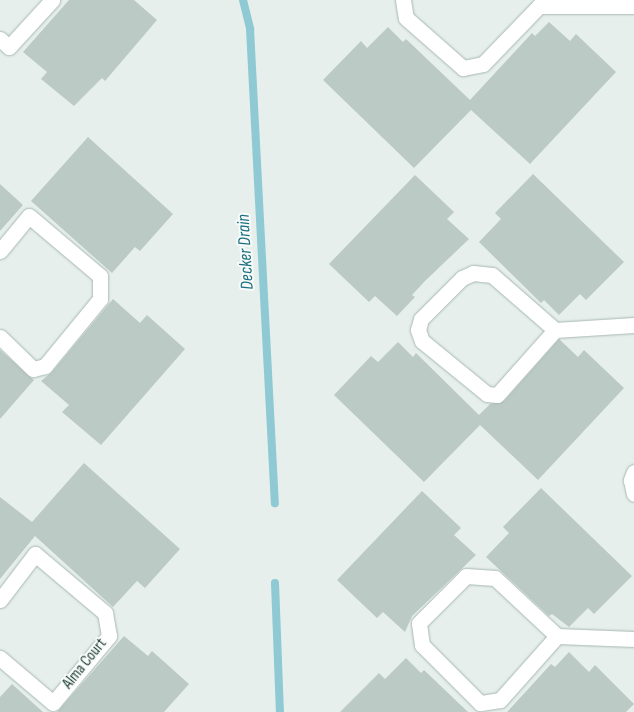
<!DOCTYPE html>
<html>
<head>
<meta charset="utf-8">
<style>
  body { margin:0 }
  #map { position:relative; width:634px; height:712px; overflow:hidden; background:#e6efeb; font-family:"Sofia Sans Condensed",sans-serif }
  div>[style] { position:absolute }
  .stream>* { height:8px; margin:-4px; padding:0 4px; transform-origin:4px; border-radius:4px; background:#8ec9d4 }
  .building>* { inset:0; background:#bbcac4 }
  .roads { filter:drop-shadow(0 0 1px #a8b8b2) drop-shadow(0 0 1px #a8b8b2) }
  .minor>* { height:15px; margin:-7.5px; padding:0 7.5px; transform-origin:7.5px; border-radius:7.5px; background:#fff }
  span { translate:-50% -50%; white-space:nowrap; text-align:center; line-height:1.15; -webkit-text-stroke:4px #f7fbf9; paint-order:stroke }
  .street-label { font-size:16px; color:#24423a }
  .water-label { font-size:18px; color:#1c6f80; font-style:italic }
</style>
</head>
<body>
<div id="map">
  <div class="stream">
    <i style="left:243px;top:0;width:30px;rotate:76deg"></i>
    <i style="left:250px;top:29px;width:475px;rotate:87deg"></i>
    <i style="left:275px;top:583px;width:129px;rotate:87.8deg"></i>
  </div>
  <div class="building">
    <i style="clip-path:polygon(69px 0,134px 0,157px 20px,105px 81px,102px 78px,74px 106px,41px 79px,47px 72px,23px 52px)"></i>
    <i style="clip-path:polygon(549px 22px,570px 41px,576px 34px,616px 72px,530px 164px,471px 110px,414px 168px,323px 80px,361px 41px,367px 48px,388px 27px,403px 42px,406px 39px,470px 100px,532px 33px,535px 36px)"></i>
    <i style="clip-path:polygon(88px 137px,173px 214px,140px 251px,135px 247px,112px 273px,31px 201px)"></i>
    <i style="clip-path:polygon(533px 174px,624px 262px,586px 300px,580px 294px,559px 315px,544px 300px,541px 303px,479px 242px,501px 219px,495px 213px)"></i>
    <i style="clip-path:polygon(415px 175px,454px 212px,447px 219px,469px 239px,425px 281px,412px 295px,415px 297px,397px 316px,375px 296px,369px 302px,329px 264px)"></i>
    <i style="clip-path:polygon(0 184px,23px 205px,0 231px)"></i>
    <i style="clip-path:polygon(113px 299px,140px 323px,147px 315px,185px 349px,101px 445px,62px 412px,69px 405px,41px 381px,52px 372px)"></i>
    <i style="clip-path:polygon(559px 339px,578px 357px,584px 350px,624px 388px,538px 480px,480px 425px,424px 482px,334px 395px,371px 356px,378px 362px,398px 342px,413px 357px,416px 353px,479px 415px,490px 404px,504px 401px)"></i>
    <i style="clip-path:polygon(0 350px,34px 380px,0 419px)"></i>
    <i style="clip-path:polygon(84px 463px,180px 549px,145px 588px,137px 581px,113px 607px,35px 536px,0 579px,0 497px,32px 522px)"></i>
    <i style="clip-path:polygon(541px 488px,632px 576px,594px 614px,588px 608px,569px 627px,552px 614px,549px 616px,486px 557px,509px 533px,503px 527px)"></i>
    <i style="clip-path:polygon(422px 491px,461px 528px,454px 535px,476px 555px,412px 616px,405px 632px,383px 612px,377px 618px,337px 580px)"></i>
    <i style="clip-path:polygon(124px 636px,148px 656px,152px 651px,189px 684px,164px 712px,57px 712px)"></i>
    <i style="clip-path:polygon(569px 652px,589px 672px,595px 665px,634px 704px,626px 712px,507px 712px,551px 664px,555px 667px)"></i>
    <i style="clip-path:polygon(406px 658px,421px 673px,424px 670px,468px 712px,340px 712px,379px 673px,385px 679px)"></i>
    <i style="clip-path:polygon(12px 684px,43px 712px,0 712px,0 697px)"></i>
  </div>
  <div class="roads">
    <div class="minor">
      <i style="left:403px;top:0;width:18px;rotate:81deg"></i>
      <i style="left:406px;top:18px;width:76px;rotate:41.3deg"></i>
      <i style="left:463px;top:68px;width:20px;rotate:-11deg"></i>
      <i style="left:483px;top:64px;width:81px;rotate:-46deg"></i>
      <i style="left:539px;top:6px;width:95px"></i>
      <i style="left:0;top:39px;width:12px;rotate:42deg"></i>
      <i style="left:9px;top:47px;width:64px;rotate:-47.5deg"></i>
      <i style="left:0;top:251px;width:45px;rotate:-50.4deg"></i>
      <i style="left:29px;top:216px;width:93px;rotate:40.2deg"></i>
      <i style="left:100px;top:276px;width:23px;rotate:90deg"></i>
      <i style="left:100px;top:299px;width:87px;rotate:129.4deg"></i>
      <i style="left:45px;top:366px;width:12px;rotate:166deg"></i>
      <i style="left:33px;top:369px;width:46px;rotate:-135.9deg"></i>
      <i style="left:555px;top:330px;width:87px;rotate:131.7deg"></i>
      <i style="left:497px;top:395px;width:10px;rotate:-174deg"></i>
      <i style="left:487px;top:394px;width:84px;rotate:-140.8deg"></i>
      <i style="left:422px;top:341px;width:12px;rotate:-110deg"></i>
      <i style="left:418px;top:330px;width:11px;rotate:-75deg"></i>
      <i style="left:421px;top:319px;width:58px;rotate:-45deg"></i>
      <i style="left:462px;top:278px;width:12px;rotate:-24deg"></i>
      <i style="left:473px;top:273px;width:19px;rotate:6deg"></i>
      <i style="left:492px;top:275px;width:84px;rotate:41.1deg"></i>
      <i style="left:555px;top:330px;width:79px;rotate:-3.6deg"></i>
      <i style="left:634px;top:472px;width:9px;rotate:111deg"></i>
      <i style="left:631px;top:480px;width:14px;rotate:78deg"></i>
      <i style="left:0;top:600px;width:58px;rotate:-52.7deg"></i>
      <i style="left:35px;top:554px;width:92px;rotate:40.1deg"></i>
      <i style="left:105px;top:613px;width:23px;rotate:80deg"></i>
      <i style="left:109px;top:636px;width:87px;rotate:129.9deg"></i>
      <i style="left:53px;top:703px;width:70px;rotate:-139.7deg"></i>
      <i style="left:557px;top:636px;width:86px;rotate:131.7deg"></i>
      <i style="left:500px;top:700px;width:20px;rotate:171deg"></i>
      <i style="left:480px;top:703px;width:82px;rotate:-135deg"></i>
      <i style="left:422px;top:645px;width:22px;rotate:-98deg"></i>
      <i style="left:419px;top:623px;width:66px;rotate:-45deg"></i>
      <i style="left:466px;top:576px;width:29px;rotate:4deg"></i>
      <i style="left:495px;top:578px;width:85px;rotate:43.1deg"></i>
      <i style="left:557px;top:636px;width:77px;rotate:2.2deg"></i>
    </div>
  </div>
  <div class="street-label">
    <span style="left:85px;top:664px;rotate:-51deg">Alma Court</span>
  </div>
  <div class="water-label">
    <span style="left:246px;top:252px;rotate:-93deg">Decker Drain</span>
  </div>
</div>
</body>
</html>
